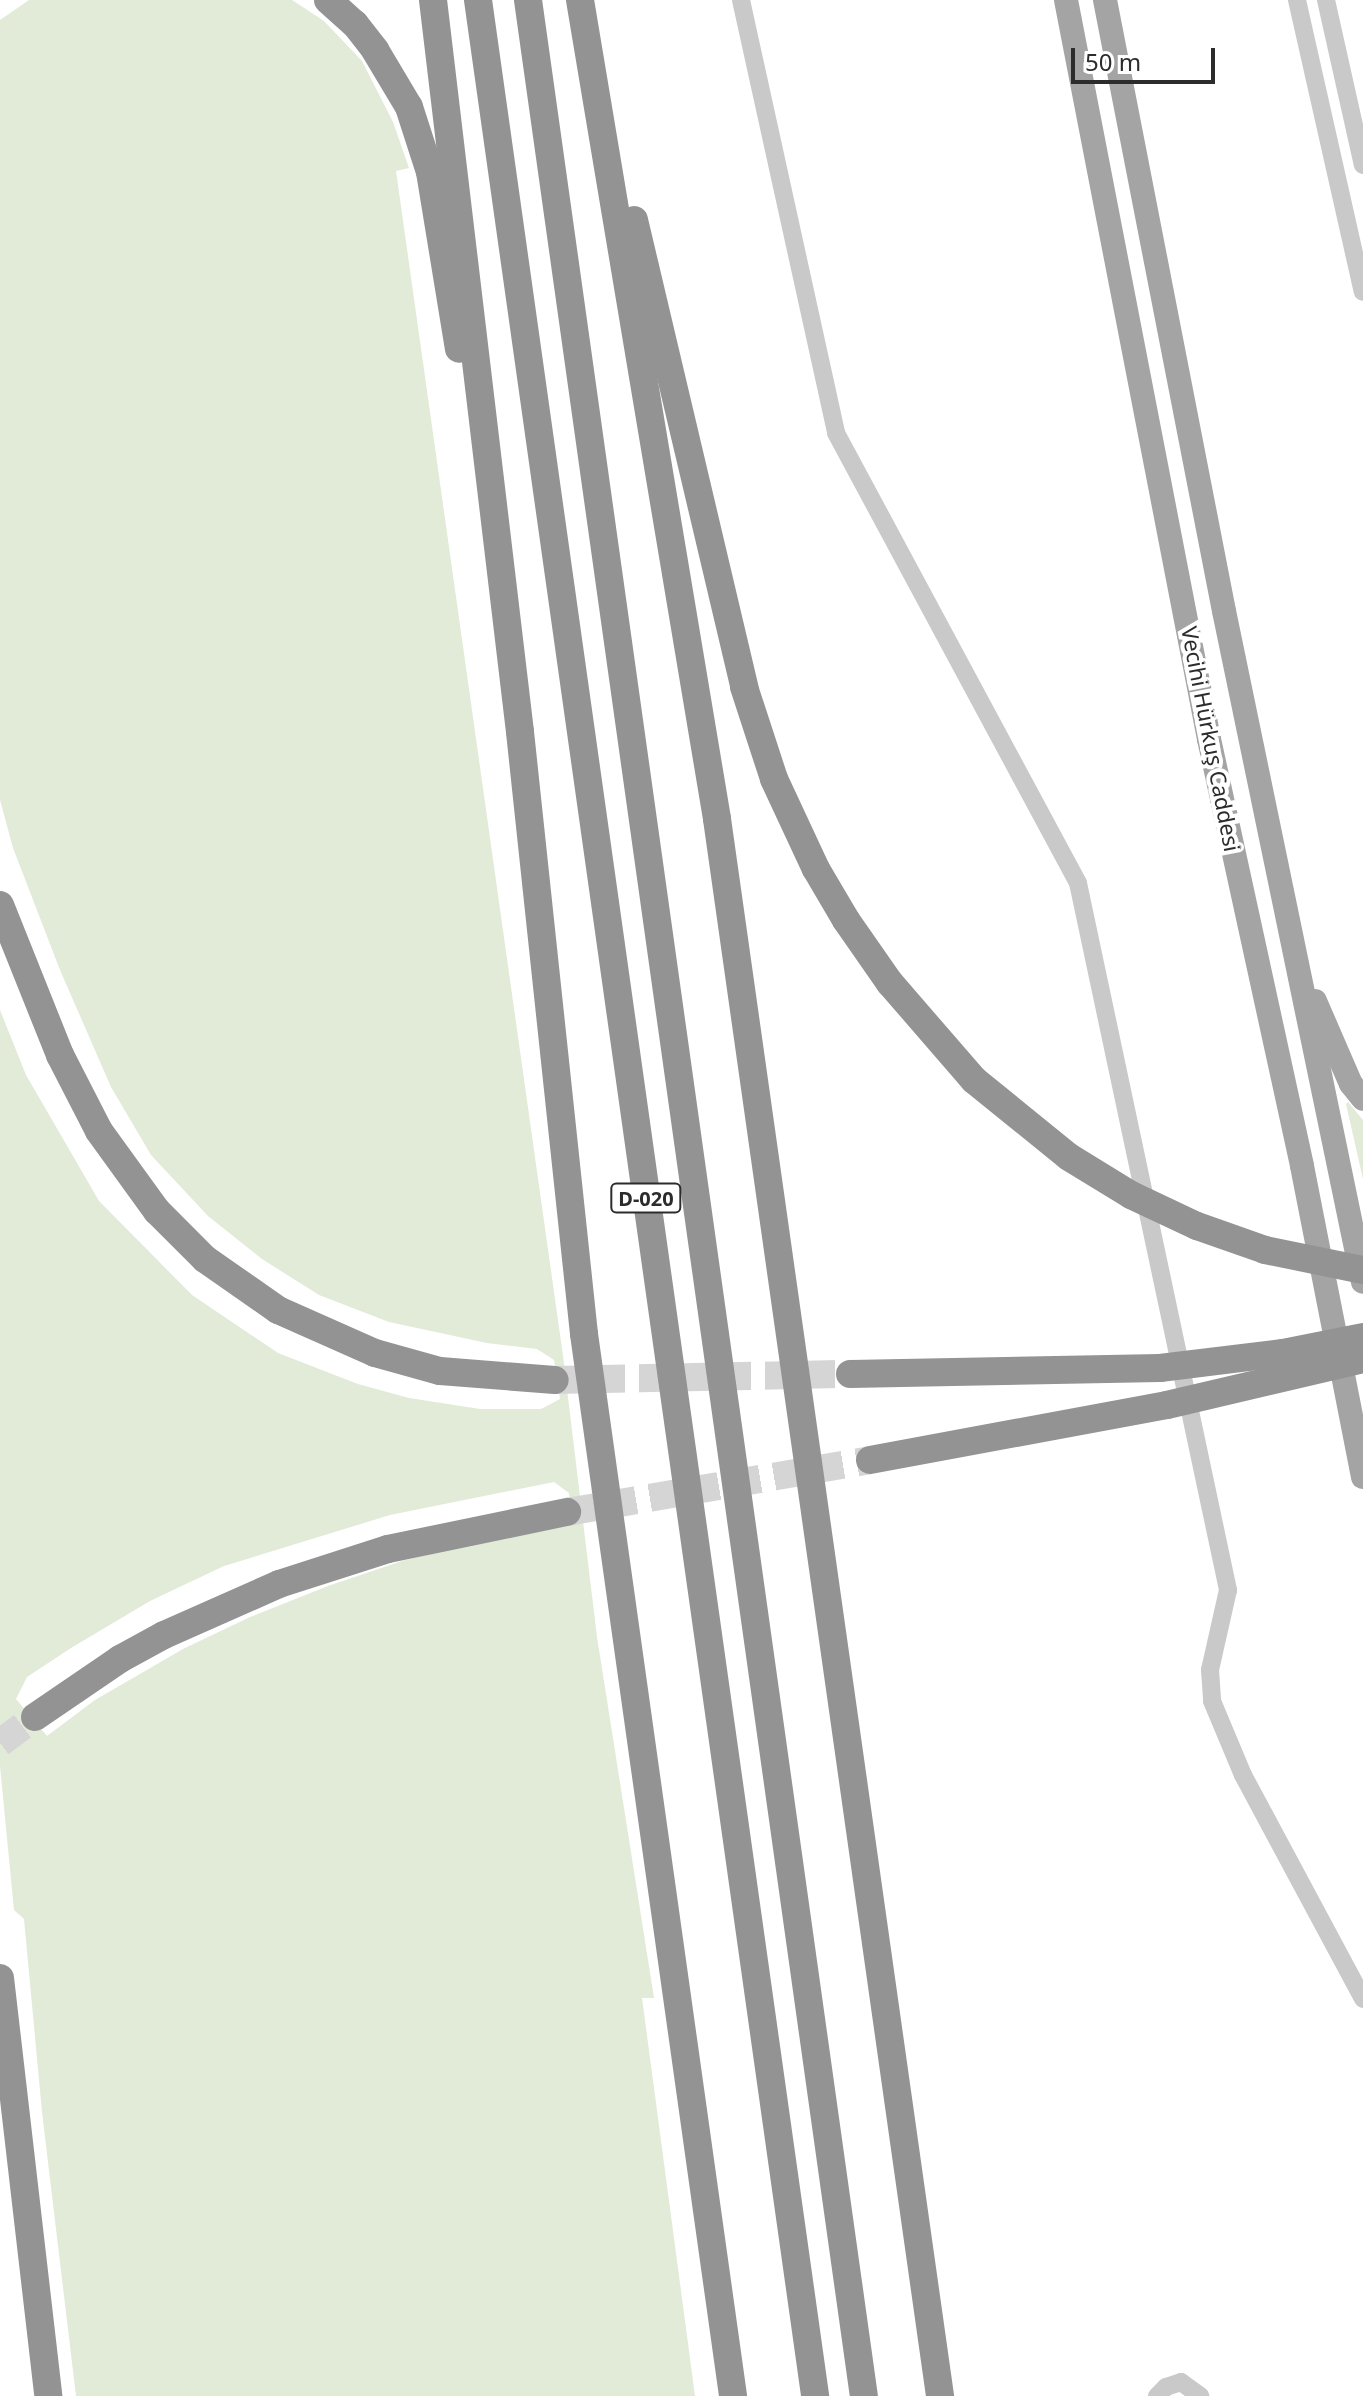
<!DOCTYPE html>
<html>
<head>
<meta charset="utf-8">
<style>
  body { margin:0 }
  #map { position:relative; width:1363px; height:2396px; overflow:hidden; background:#fff; font-family:"Noto Sans",sans-serif }
  div>[style] { position:absolute }
  .green>* { inset:0; background:#e2ead8 }
  .highway-tunnel>* { height:28px; margin-top:-14px; transform-origin:0; background:repeating-linear-gradient(90deg,#d5d5d5 0 28px,transparent 0 42px) }
  .minor>* { height:18px; margin:-9px; padding:0 9px; transform-origin:9px; border-radius:9px; background:#c9c9c9 }
  .major>* { height:24px; margin:-12px; padding:0 12px; transform-origin:12px; border-radius:12px; background:#a4a4a4 }
  .highway>* { height:28px; margin:-14px; padding:0 14px; transform-origin:14px; border-radius:14px; background:#939393 }
  .highway-bridge>* { height:28px; margin:-14px; padding:0 14px; transform-origin:14px; border-radius:14px; background:#939393 }
  span { translate:-50% -50%; white-space:nowrap; text-align:center; line-height:1.15; -webkit-text-stroke:8px #fff; paint-order:stroke }
  .shield-label span { padding:2px 6px; background:#fff; border:2px solid; border-radius:6px; -webkit-text-stroke-width:0 }
  .shield-label { font-size:20px; color:#2c2c2c; font-weight:700 }
  .street-label { font-size:22px; color:#2c2c2c }
  .scale { position:absolute; left:1071px; top:48px; width:144px; height:36px; box-sizing:border-box; border:4px solid #2c2c2c; border-top:0; padding-left:10px; font-size:24px; line-height:28px; white-space:nowrap; color:#2c2c2c; -webkit-text-stroke:6px #fff; paint-order:stroke }
</style>
</head>
<body>
<div id="map">
  <div class="green">
    <i style="clip-path:polygon(evenodd,29px 0,292px 0,324px 21px,362px 61px,393px 122px,409px 168px,396px 171px,563px 1356px,597px 1637px,654px 1998px,642px 1998px,695px 2396px,76px 2396px,42px 2112px,24px 1919px,14px 1910px,0 1766px,0 1010px,26px 1075px,99px 1201px,192px 1295px,278px 1353px,358px 1384px,409px 1398px,480px 1409px,541px 1409px,560px 1399px,554px 1360px,537px 1349px,487px 1343px,389px 1322px,319px 1295px,262px 1259px,208px 1216px,151px 1155px,111px 1087px,60px 970px,13px 848px,0 800px,0 20px,29px 0,554px 1482px,569px 1493px,571px 1520px,402px 1561px,328px 1586px,248px 1618px,183px 1649px,95px 1700px,47px 1736px,16px 1699px,27px 1677px,71px 1648px,150px 1601px,224px 1566px,390px 1515px,554px 1482px)"></i>
    <i style="clip-path:polygon(1348px 1102px,1363px 1120px,1363px 1179px,1346px 1104px)"></i>
  </div>
  <div class="highway-tunnel">
    <i style="left:555px;top:1380px;width:295px;rotate:-1.2deg"></i>
    <i style="left:567px;top:1512px;width:307px;rotate:-9.7deg"></i>
    <i style="left:0;top:1743px;width:44px;rotate:-36.6deg"></i>
  </div>
  <div class="minor">
    <i style="left:741px;top:0;width:443px;rotate:77.6deg"></i>
    <i style="left:836px;top:433px;width:511px;rotate:61.73deg"></i>
    <i style="left:1078px;top:883px;width:723px;rotate:78.02deg"></i>
    <i style="left:1228px;top:1590px;width:82px;rotate:102.7deg"></i>
    <i style="left:1210px;top:1670px;width:31px;rotate:86deg"></i>
    <i style="left:1212px;top:1701px;width:80px;rotate:67.3deg"></i>
    <i style="left:1243px;top:1775px;width:254px;rotate:61.8deg"></i>
    <i style="left:1297px;top:0;width:299px;rotate:77.3deg"></i>
    <i style="left:1326px;top:0;width:169px;rotate:77.4deg"></i>
    <i style="left:1157px;top:2396px;width:13px;rotate:-45deg"></i>
    <i style="left:1166px;top:2387px;width:16px;rotate:-18deg"></i>
    <i style="left:1181px;top:2382px;width:24px;rotate:36deg"></i>
  </div>
  <div class="major">
    <i style="left:1066px;top:0;width:753px;rotate:79.05deg"></i>
    <i style="left:1209px;top:739px;width:437px;rotate:77.7deg"></i>
    <i style="left:1302px;top:1166px;width:317px;rotate:78.9deg"></i>
    <i style="left:1105px;top:0;width:622px;rotate:78.98deg"></i>
    <i style="left:1224px;top:611px;width:685px;rotate:78.3deg"></i>
    <i style="left:1315px;top:1001px;width:90px;rotate:66.6deg"></i>
    <i style="left:1351px;top:1084px;width:19px;rotate:51deg"></i>
  </div>
  <div class="highway">
    <i style="left:328px;top:0;width:36px;rotate:42deg"></i>
    <i style="left:355px;top:24px;width:33px;rotate:52deg"></i>
    <i style="left:375px;top:50px;width:66px;rotate:59.2deg"></i>
    <i style="left:409px;top:107px;width:68px;rotate:72.1deg"></i>
    <i style="left:430px;top:172px;width:179px;rotate:80.7deg"></i>
    <i style="left:433px;top:0;width:737px;rotate:83.22deg"></i>
    <i style="left:520px;top:732px;width:605px;rotate:83.93deg"></i>
    <i style="left:584px;top:1334px;width:1072px;rotate:82.01deg"></i>
    <i style="left:478px;top:0;width:2420px;rotate:81.99deg"></i>
    <i style="left:528px;top:0;width:2419px;rotate:82.02deg"></i>
    <i style="left:580px;top:0;width:830px;rotate:80.5deg"></i>
    <i style="left:717px;top:819px;width:1593px;rotate:81.95deg"></i>
    <i style="left:634px;top:220px;width:480px;rotate:76.7deg"></i>
    <i style="left:744px;top:687px;width:97px;rotate:71.9deg"></i>
    <i style="left:774px;top:779px;width:99px;rotate:65deg"></i>
    <i style="left:816px;top:869px;width:59px;rotate:59.5deg"></i>
    <i style="left:846px;top:920px;width:77px;rotate:55.1deg"></i>
    <i style="left:890px;top:983px;width:128px;rotate:49.1deg"></i>
    <i style="left:974px;top:1080px;width:122px;rotate:39deg"></i>
    <i style="left:1069px;top:1157px;width:73px;rotate:31.5deg"></i>
    <i style="left:0;top:905px;width:162px;rotate:68.2deg"></i>
    <i style="left:60px;top:1055px;width:85px;rotate:62.8deg"></i>
    <i style="left:99px;top:1131px;width:99px;rotate:54.1deg"></i>
    <i style="left:157px;top:1211px;width:68px;rotate:45deg"></i>
    <i style="left:205px;top:1259px;width:89px;rotate:34.9deg"></i>
    <i style="left:278px;top:1310px;width:106px;rotate:23.9deg"></i>
    <i style="left:375px;top:1353px;width:67px;rotate:15.5deg"></i>
    <i style="left:440px;top:1371px;width:115px;rotate:4.5deg"></i>
    <i style="left:850px;top:1374px;width:310px;rotate:-1.1deg"></i>
    <i style="left:870px;top:1460px;width:302px;rotate:-10.5deg"></i>
    <i style="left:35px;top:1717px;width:103px;rotate:-34.3deg"></i>
    <i style="left:120px;top:1659px;width:50px;rotate:-28.6deg"></i>
    <i style="left:164px;top:1635px;width:126px;rotate:-23.9deg"></i>
    <i style="left:279px;top:1584px;width:114px;rotate:-17.8deg"></i>
    <i style="left:388px;top:1549px;width:183px;rotate:-11.7deg"></i>
    <i style="left:0;top:1978px;width:421px;rotate:83.4deg"></i>
  </div>
  <div class="highway-bridge">
    <i style="left:1131px;top:1195px;width:73px;rotate:25.2deg"></i>
    <i style="left:1197px;top:1226px;width:72px;rotate:19.4deg"></i>
    <i style="left:1265px;top:1250px;width:100px;rotate:11.5deg"></i>
    <i style="left:1160px;top:1368px;width:124px;rotate:-7deg"></i>
    <i style="left:1283px;top:1353px;width:82px;rotate:-11.3deg"></i>
    <i style="left:1167px;top:1405px;width:201px;rotate:-13.2deg"></i>
  </div>
  <div class="shield-label">
    <span style="left:646px;top:1198px">D-020</span>
  </div>
  <div class="street-label">
    <span style="left:1211px;top:739px;rotate:79deg">Vecihi Hürkuş Caddesi</span>
  </div>
  <div class="scale">50 m</div>
</div>
</body>
</html>
